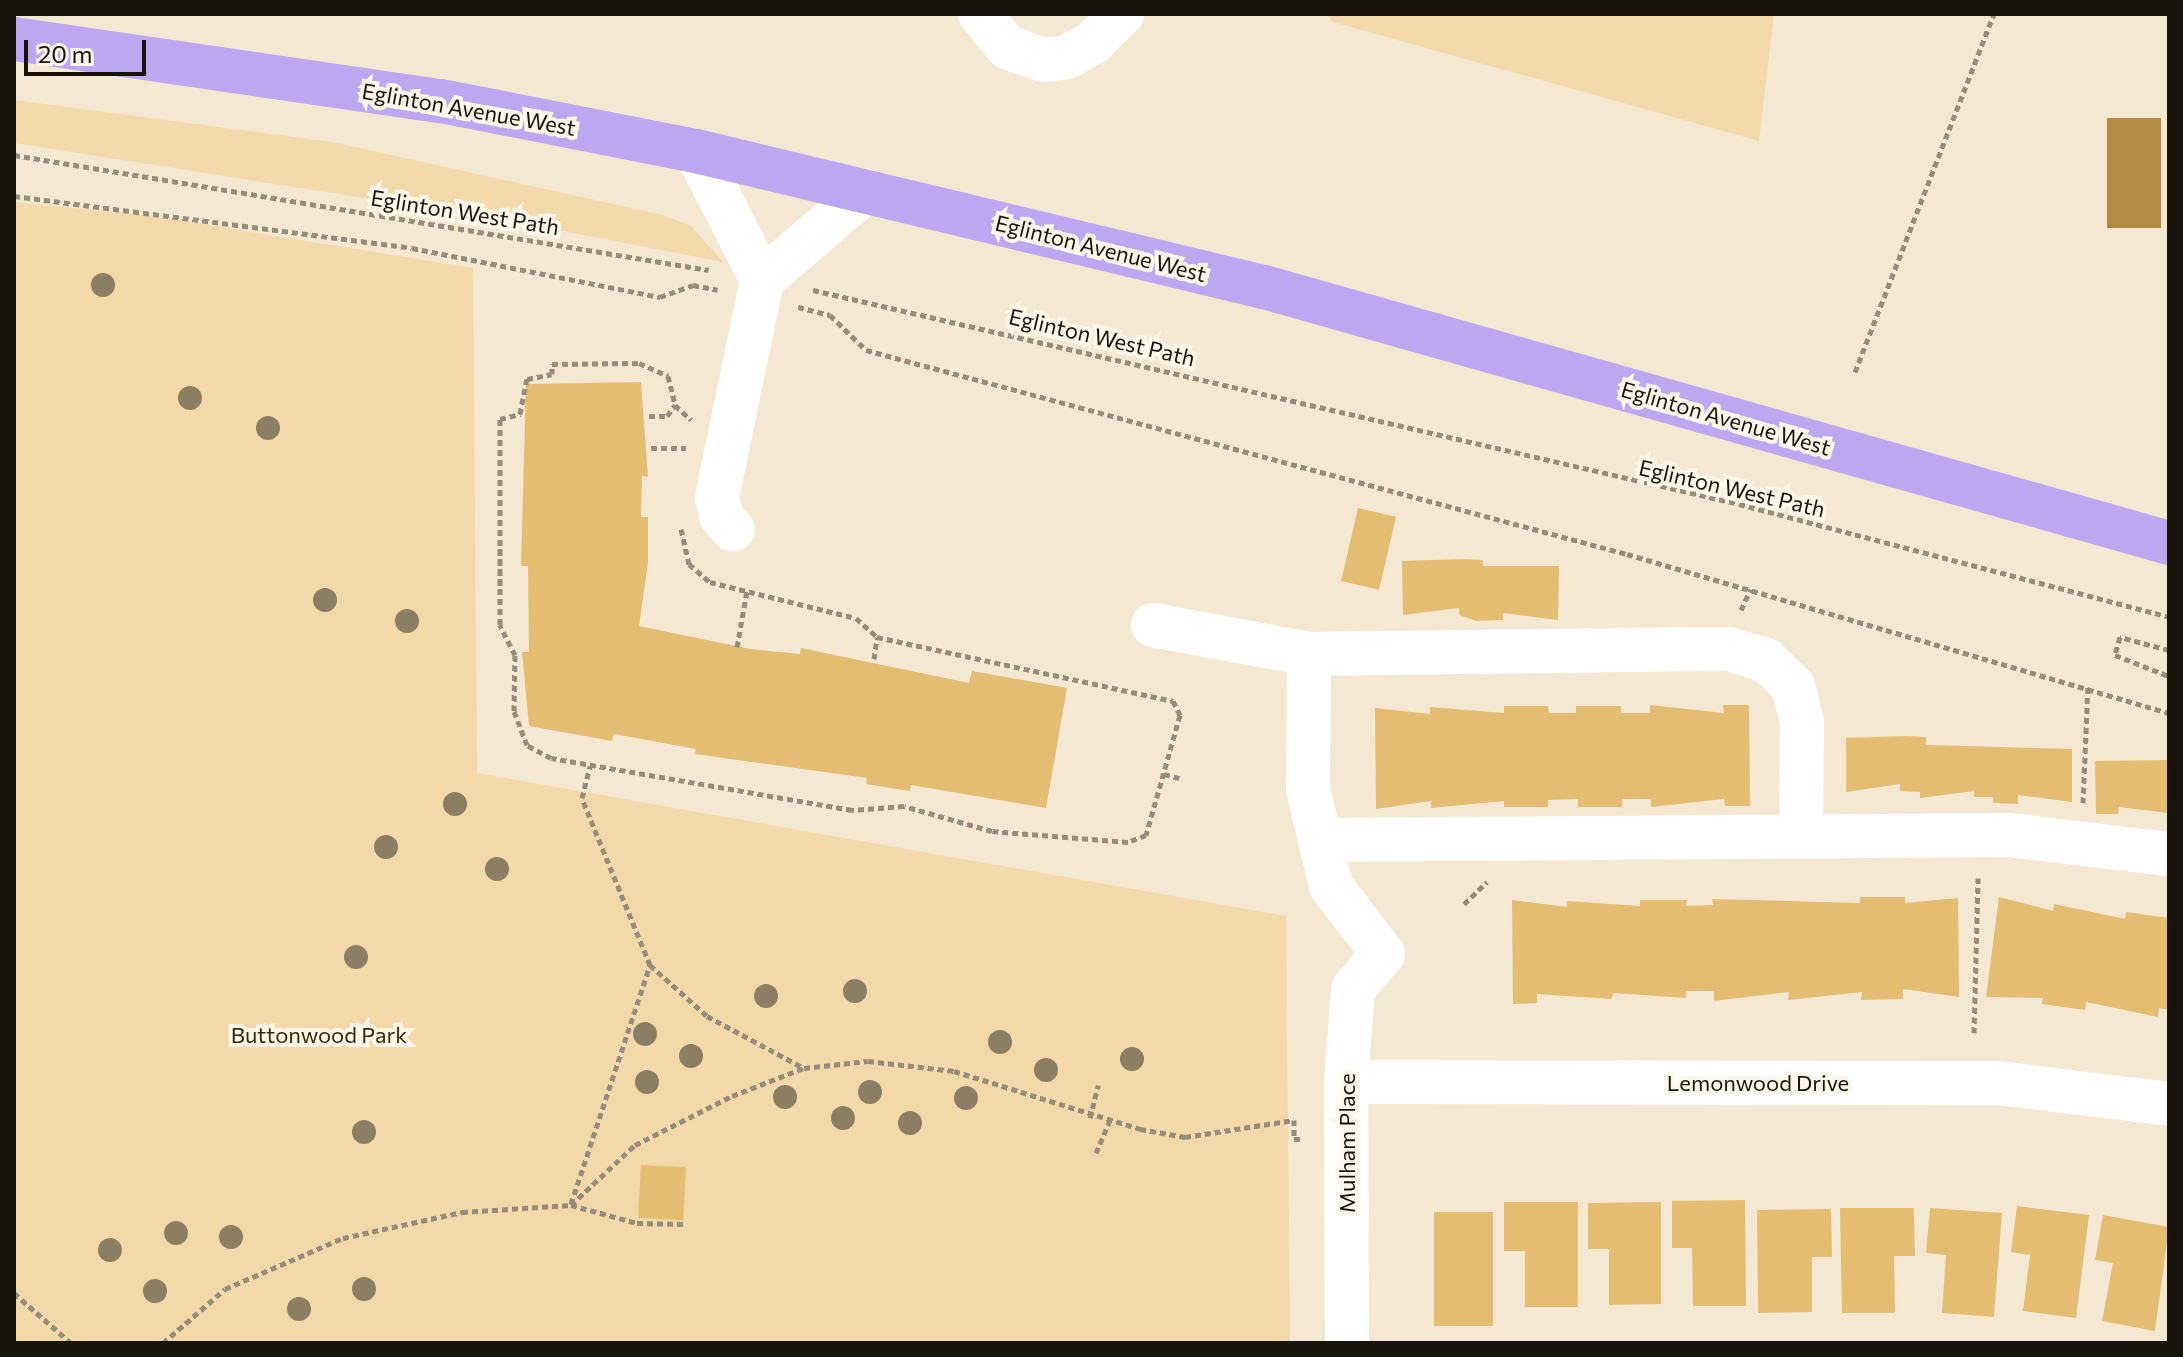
<!DOCTYPE html>
<html>
<head>
<meta charset="utf-8">
<style>
  body { margin:0 }
  #map { position:relative; width:2183px; height:1357px; overflow:hidden; background:#f5e8d2; font-family:Commissioner,sans-serif }
  div>[style] { position:absolute }
  .green>* { inset:0; background:#f3d8a9 }
  .water>* { inset:0; background:#b28c42; transform-origin:0 0 }
  .building>* { inset:0; background:#e4bc72; transform-origin:0 0 }
  .path>* { height:5px; margin-top:-2.5px; transform-origin:0; background:repeating-linear-gradient(90deg,#958c7c 0 6px,transparent 0 10px) }
  .minor>* { height:44px; margin:-22px; padding:0 22px; transform-origin:22px; border-radius:22px; background:#fff }
  .major>* { height:44px; margin:-22px; padding:0 22px; transform-origin:22px; border-radius:22px; background:#bca7f0 }
  .trees>* { width:24px; height:24px; margin:-12px; border-radius:50%; background:#8c7e62 }
  span { translate:-50% -50%; white-space:nowrap; text-align:center; line-height:1.15; -webkit-text-stroke:8px #fef6e9; paint-order:stroke }
  .street-label { font-size:22px; color:#18140c }
  .park-label { font-size:22px; color:#372706 }
  .frame { position:absolute; inset:0; border:16px solid #18140c; pointer-events:none }
  .scale { position:absolute; left:24px; top:40px; width:122px; height:36px; box-sizing:border-box; border:4px solid #18140c; border-top:0; padding-left:10px; font-size:24px; line-height:28px; white-space:nowrap; color:#18140c; -webkit-text-stroke:6px #fef6e9; paint-order:stroke }
</style>
</head>
<body>
<div id="map">
  <div class="green">
    <i style="clip-path:polygon(1326px 14px,1774px 14px,1759px 141px,1333px 22px)"></i>
    <i style="clip-path:polygon(14px 100px,332px 142px,663px 215px,691px 226px,723px 262px,516px 222px,14px 143px)"></i>
    <i style="clip-path:polygon(14px 202px,159px 217px,473px 268px,477px 773px,1286px 916px,1290px 1343px,14px 1343px)"></i>
  </div>
  <div class="water">
    <i style="left:2107px;top:118px;width:54px;height:110px"></i>
  </div>
  <div class="building">
    <i style="clip-path:polygon(641px 382px,648px 477px,642px 476px,641px 517px,648px 517px,648px 562px,639px 626px,750px 649px,800px 654px,801px 648px,969px 683px,972px 671px,1067px 688px,1046px 808px,911px 785px,910px 791px,866px 784px,867px 778px,695px 754px,696px 749px,614px 734px,612px 741px,529px 726px,522px 652px,529px 652px,528px 566px,521px 566px,526px 384px)"></i>
    <i style="left:1358px;top:508px;width:39px;height:75px;rotate:13deg"></i>
    <i style="clip-path:polygon(1465px 559px,1483px 560px,1483px 566px,1559px 566px,1558px 620px,1503px 613px,1503px 620px,1476px 621px,1459px 615px,1459px 608px,1403px 615px,1402px 561px)"></i>
    <i style="clip-path:polygon(1650px 705px,1724px 713px,1723px 705px,1749px 705px,1750px 806px,1725px 806px,1724px 799px,1651px 807px,1651px 799px,1622px 799px,1622px 807px,1578px 807px,1578px 799px,1548px 800px,1548px 807px,1504px 807px,1504px 801px,1431px 808px,1431px 801px,1376px 809px,1375px 708px,1430px 714px,1430px 707px,1504px 713px,1504px 706px,1548px 706px,1549px 713px,1576px 713px,1576px 706px,1621px 706px,1621px 713px,1650px 713px)"></i>
    <i style="clip-path:polygon(1906px 736px,1926px 737px,1926px 745px,2072px 749px,2072px 802px,2018px 795px,2018px 804px,1993px 803px,1993px 797px,1974px 797px,1974px 791px,1920px 798px,1920px 792px,1900px 791px,1900px 784px,1846px 792px,1846px 738px)"></i>
    <i style="clip-path:polygon(2169px 760px,2169px 813px,2119px 807px,2118px 814px,2096px 814px,2095px 761px)"></i>
    <i style="clip-path:polygon(1860px 897px,1905px 897px,1905px 903px,1958px 898px,1959px 997px,1903px 989px,1903px 999px,1861px 1000px,1862px 992px,1788px 1000px,1789px 992px,1714px 1001px,1714px 991px,1686px 991px,1686px 998px,1613px 993px,1612px 999px,1537px 994px,1537px 1003px,1513px 1004px,1512px 900px,1567px 907px,1567px 901px,1640px 906px,1640px 900px,1687px 900px,1686px 906px,1713px 905px,1712px 899px,1860px 903px)"></i>
    <i style="clip-path:polygon(1999px 897px,2053px 911px,2054px 904px,2125px 919px,2126px 912px,2169px 918px,2169px 1010px,2159px 1008px,2158px 1017px,2086px 1002px,2085px 1010px,2042px 1004px,2043px 998px,1986px 997px)"></i>
    <i style="left:641px;top:1165px;width:45px;height:53px;rotate:3deg"></i>
    <i style="clip-path:polygon(1745px 1200px,1746px 1306px,1693px 1306px,1692px 1248px,1672px 1248px,1672px 1201px)"></i>
    <i style="clip-path:polygon(1504px 1202px,1578px 1202px,1578px 1307px,1525px 1307px,1525px 1251px,1504px 1251px)"></i>
    <i style="clip-path:polygon(1661px 1202px,1661px 1304px,1609px 1305px,1609px 1249px,1588px 1249px,1588px 1203px)"></i>
    <i style="clip-path:polygon(2017px 1206px,2089px 1215px,2076px 1318px,2023px 1311px,2030px 1255px,2011px 1252px)"></i>
    <i style="clip-path:polygon(1840px 1208px,1914px 1208px,1915px 1256px,1894px 1256px,1895px 1313px,1842px 1313px)"></i>
    <i style="clip-path:polygon(1930px 1208px,2002px 1213px,1994px 1317px,1942px 1313px,1946px 1255px,1926px 1253px)"></i>
    <i style="clip-path:polygon(1831px 1209px,1832px 1257px,1812px 1257px,1812px 1312px,1758px 1313px,1757px 1210px)"></i>
    <i style="left:1434px;top:1212px;width:59px;height:114px"></i>
    <i style="clip-path:polygon(2103px 1215px,2169px 1227px,2155px 1331px,2102px 1321px,2113px 1263px,2095px 1260px)"></i>
  </div>
  <div class="path">
    <i style="left:14px;top:155px;width:704px;rotate:9.4deg"></i>
    <i style="left:14px;top:196px;width:401px;rotate:7.4deg"></i>
    <i style="left:412px;top:248px;width:253px;rotate:11.2deg"></i>
    <i style="left:660px;top:297px;width:35px;rotate:-20deg"></i>
    <i style="left:693px;top:285px;width:25px;rotate:11deg"></i>
    <i style="left:813px;top:290px;width:950px;rotate:13.01deg"></i>
    <i style="left:1739px;top:504px;width:445px;rotate:14.7deg"></i>
    <i style="left:798px;top:307px;width:33px;rotate:14deg"></i>
    <i style="left:830px;top:315px;width:50px;rotate:44.2deg"></i>
    <i style="left:866px;top:350px;width:788px;rotate:15.01deg"></i>
    <i style="left:1627px;top:554px;width:565px;rotate:16.35deg"></i>
    <i style="left:1855px;top:372px;width:384px;rotate:-68.8deg"></i>
    <i style="left:649px;top:416px;width:18px"></i>
    <i style="left:667px;top:416px;width:14px;rotate:-54deg"></i>
    <i style="left:651px;top:448px;width:35px"></i>
    <i style="left:681px;top:529px;width:36px;rotate:77deg"></i>
    <i style="left:689px;top:564px;width:28px;rotate:41deg"></i>
    <i style="left:710px;top:582px;width:150px;rotate:13.9deg"></i>
    <i style="left:856px;top:618px;width:28px;rotate:42deg"></i>
    <i style="left:877px;top:637px;width:303px;rotate:12.2deg"></i>
    <i style="left:1173px;top:701px;width:16px;rotate:63deg"></i>
    <i style="left:1180px;top:715px;width:125px;rotate:105.8deg"></i>
    <i style="left:1146px;top:835px;width:19px;rotate:159deg"></i>
    <i style="left:1128px;top:842px;width:136px;rotate:-175.4deg"></i>
    <i style="left:992px;top:831px;width:91px;rotate:-164.1deg"></i>
    <i style="left:904px;top:806px;width:52px;rotate:175.6deg"></i>
    <i style="left:852px;top:810px;width:305px;rotate:-170.2deg"></i>
    <i style="left:551px;top:758px;width:27px;rotate:-152deg"></i>
    <i style="left:527px;top:745px;width:36px;rotate:-111deg"></i>
    <i style="left:514px;top:711px;width:56px;rotate:-89deg"></i>
    <i style="left:515px;top:655px;width:34px;rotate:-117deg"></i>
    <i style="left:500px;top:625px;width:206px;rotate:-90deg"></i>
    <i style="left:500px;top:419px;width:21px;rotate:-14deg"></i>
    <i style="left:520px;top:414px;width:36px;rotate:-79deg"></i>
    <i style="left:527px;top:379px;width:25px;rotate:-11deg"></i>
    <i style="left:552px;top:374px;width:10px;rotate:-90deg"></i>
    <i style="left:552px;top:364px;width:87px;rotate:-0.7deg"></i>
    <i style="left:639px;top:363px;width:32px;rotate:24deg"></i>
    <i style="left:668px;top:376px;width:30px;rotate:76deg"></i>
    <i style="left:675px;top:405px;width:22px;rotate:43deg"></i>
    <i style="left:1741px;top:610px;width:23px;rotate:-65deg"></i>
    <i style="left:737px;top:647px;width:57px;rotate:-79.9deg"></i>
    <i style="left:2169px;top:650px;width:51px;rotate:-165.1deg"></i>
    <i style="left:2120px;top:637px;width:19px;rotate:106deg"></i>
    <i style="left:2115px;top:655px;width:58px;rotate:21.3deg"></i>
    <i style="left:874px;top:659px;width:22px;rotate:-82deg"></i>
    <i style="left:1164px;top:774px;width:16px;rotate:15deg"></i>
    <i style="left:2083px;top:803px;width:119px;rotate:-87.6deg"></i>
    <i style="left:1464px;top:904px;width:32px;rotate:-44deg"></i>
    <i style="left:650px;top:965px;width:76px;rotate:41.8deg"></i>
    <i style="left:707px;top:1016px;width:110px;rotate:28.2deg"></i>
    <i style="left:1974px;top:1033px;width:155px;rotate:-88.5deg"></i>
    <i style="left:1090px;top:1118px;width:34px;rotate:-76deg"></i>
    <i style="left:1096px;top:1153px;width:34px;rotate:-67deg"></i>
    <i style="left:571px;top:1204px;width:252px;rotate:-71.7deg"></i>
    <i style="left:650px;top:965px;width:180px;rotate:-112.2deg"></i>
    <i style="left:582px;top:798px;width:33px;rotate:-76deg"></i>
    <i style="left:571px;top:1205px;width:88px;rotate:-43.2deg"></i>
    <i style="left:635px;top:1145px;width:109px;rotate:-26.8deg"></i>
    <i style="left:732px;top:1096px;width:77px;rotate:-21.3deg"></i>
    <i style="left:804px;top:1068px;width:64px;rotate:-6.2deg"></i>
    <i style="left:868px;top:1061px;width:87px;rotate:6.6deg"></i>
    <i style="left:954px;top:1071px;width:195px;rotate:17.3deg"></i>
    <i style="left:1140px;top:1129px;width:46px;rotate:10.1deg"></i>
    <i style="left:1185px;top:1137px;width:110px;rotate:-8.9deg"></i>
    <i style="left:1294px;top:1120px;width:19px;rotate:90deg"></i>
    <i style="left:1294px;top:1139px;width:10px"></i>
    <i style="left:14px;top:1293px;width:76px;rotate:41.3deg"></i>
    <i style="left:163px;top:1343px;width:82px;rotate:-41.1deg"></i>
    <i style="left:225px;top:1289px;width:129px;rotate:-23.4deg"></i>
    <i style="left:343px;top:1238px;width:122px;rotate:-12.3deg"></i>
    <i style="left:462px;top:1212px;width:109px;rotate:-3.7deg"></i>
    <i style="left:571px;top:1205px;width:68px;rotate:15.3deg"></i>
    <i style="left:637px;top:1223px;width:48px;rotate:1.2deg"></i>
  </div>
  <div class="minor">
    <i style="left:980px;top:14px;width:43px;rotate:50.7deg"></i>
    <i style="left:1007px;top:47px;width:38px;rotate:20deg"></i>
    <i style="left:1043px;top:60px;width:24px;rotate:-7deg"></i>
    <i style="left:1067px;top:57px;width:29px;rotate:-29deg"></i>
    <i style="left:1092px;top:43px;width:42px;rotate:-44deg"></i>
    <i style="left:696px;top:151px;width:145px;rotate:62.9deg"></i>
    <i style="left:762px;top:280px;width:223px;rotate:101.7deg"></i>
    <i style="left:717px;top:498px;width:18px;rotate:77deg"></i>
    <i style="left:721px;top:516px;width:18px;rotate:49deg"></i>
    <i style="left:762px;top:280px;width:137px;rotate:-40.6deg"></i>
    <i style="left:1153px;top:625px;width:159px;rotate:10.5deg"></i>
    <i style="left:1309px;top:654px;width:420px;rotate:-0.7deg"></i>
    <i style="left:1729px;top:649px;width:39px;rotate:17deg"></i>
    <i style="left:1766px;top:660px;width:37px;rotate:44deg"></i>
    <i style="left:1793px;top:686px;width:37px;rotate:76deg"></i>
    <i style="left:1802px;top:722px;width:113px;rotate:90.5deg"></i>
    <i style="left:1309px;top:654px;width:135px;rotate:90.4deg"></i>
    <i style="left:1308px;top:789px;width:52px;rotate:76.8deg"></i>
    <i style="left:1346px;top:1082px;width:652px;rotate:0.09deg"></i>
    <i style="left:1998px;top:1083px;width:172px;rotate:7deg"></i>
    <i style="left:1347px;top:1343px;width:261px;rotate:-90.2deg"></i>
    <i style="left:1346px;top:1082px;width:93px;rotate:-85.7deg"></i>
    <i style="left:1353px;top:989px;width:46px;rotate:-49.4deg"></i>
    <i style="left:1383px;top:954px;width:86px;rotate:-127.4deg"></i>
    <i style="left:1331px;top:886px;width:47px;rotate:-103.4deg"></i>
    <i style="left:1320px;top:840px;width:689px;rotate:-0.42deg"></i>
    <i style="left:2009px;top:835px;width:161px;rotate:6.8deg"></i>
  </div>
  <div class="major">
    <i style="left:14px;top:39px;width:431px;rotate:8.3deg"></i>
    <i style="left:441px;top:101px;width:260px;rotate:11.1deg"></i>
    <i style="left:696px;top:151px;width:584px;rotate:13.47deg"></i>
    <i style="left:1264px;top:287px;width:941px;rotate:15.79deg"></i>
  </div>
  <div class="trees">
    <i style="left:103px;top:285px"></i>
    <i style="left:190px;top:398px"></i>
    <i style="left:268px;top:428px"></i>
    <i style="left:325px;top:600px"></i>
    <i style="left:407px;top:621px"></i>
    <i style="left:455px;top:804px"></i>
    <i style="left:386px;top:847px"></i>
    <i style="left:497px;top:869px"></i>
    <i style="left:356px;top:957px"></i>
    <i style="left:855px;top:991px"></i>
    <i style="left:766px;top:996px"></i>
    <i style="left:645px;top:1034px"></i>
    <i style="left:1000px;top:1042px"></i>
    <i style="left:691px;top:1056px"></i>
    <i style="left:1132px;top:1059px"></i>
    <i style="left:1046px;top:1070px"></i>
    <i style="left:647px;top:1082px"></i>
    <i style="left:870px;top:1092px"></i>
    <i style="left:785px;top:1097px"></i>
    <i style="left:966px;top:1098px"></i>
    <i style="left:843px;top:1118px"></i>
    <i style="left:910px;top:1123px"></i>
    <i style="left:364px;top:1132px"></i>
    <i style="left:176px;top:1233px"></i>
    <i style="left:231px;top:1237px"></i>
    <i style="left:110px;top:1250px"></i>
    <i style="left:364px;top:1289px"></i>
    <i style="left:155px;top:1291px"></i>
    <i style="left:299px;top:1309px"></i>
  </div>
  <div class="street-label">
    <span style="left:469px;top:109px;rotate:10deg">Eglinton Avenue West</span>
    <span style="left:465px;top:212px;rotate:9deg">Eglinton West Path</span>
    <span style="left:1101px;top:248px;rotate:14deg">Eglinton Avenue West</span>
    <span style="left:1102px;top:337px;rotate:13deg">Eglinton West Path</span>
    <span style="left:1726px;top:418px;rotate:16deg">Eglinton Avenue West</span>
    <span style="left:1732px;top:488px;rotate:13deg">Eglinton West Path</span>
    <span style="left:1758px;top:1083px">Lemonwood Drive</span>
    <span style="left:1347px;top:1143px;rotate:-90deg">Mulham Place</span>
  </div>
  <div class="park-label">
    <span style="left:319px;top:1035px">Buttonwood Park</span>
  </div>
  <div class="frame"></div>
  <div class="scale">20 m</div>
</div>
</body>
</html>
